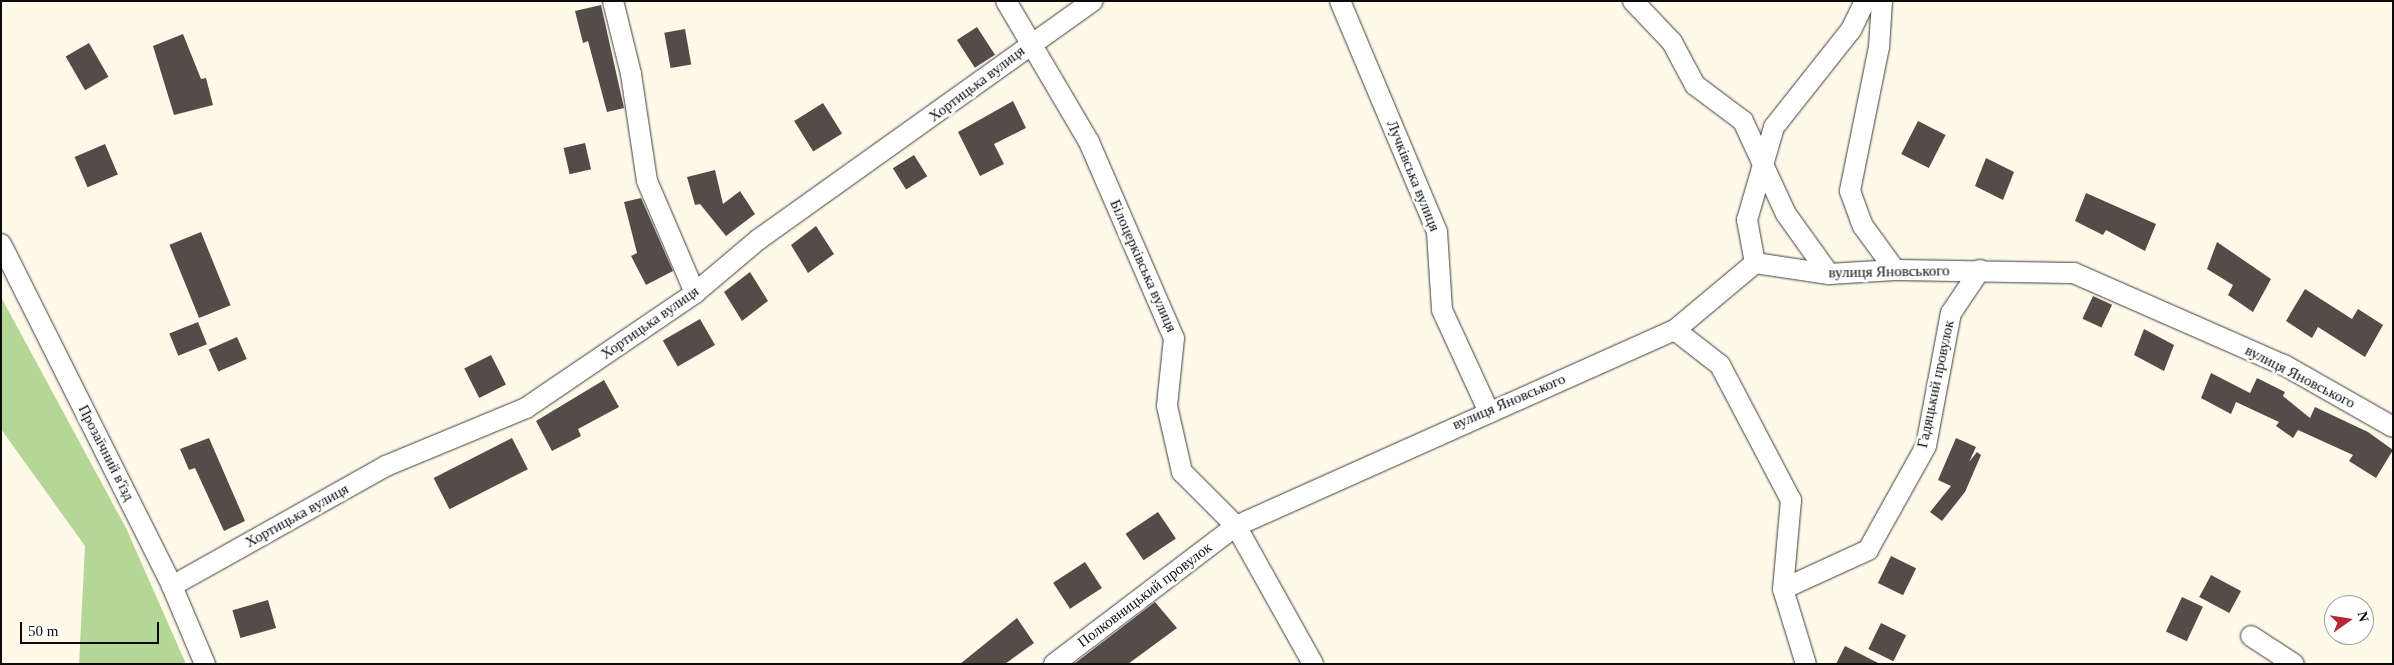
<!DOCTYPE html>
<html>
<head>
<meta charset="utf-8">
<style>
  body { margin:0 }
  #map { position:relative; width:2394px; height:665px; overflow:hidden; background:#fef9e9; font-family:Georgia,serif }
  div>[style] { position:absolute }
  .forest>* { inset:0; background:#b5d795 }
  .building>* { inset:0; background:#534c48; transform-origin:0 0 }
  .roads { filter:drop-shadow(0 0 1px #3e3e3e) drop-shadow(0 0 1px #3e3e3e) }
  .minor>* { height:20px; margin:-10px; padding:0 10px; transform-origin:10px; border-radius:10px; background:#fff }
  span { translate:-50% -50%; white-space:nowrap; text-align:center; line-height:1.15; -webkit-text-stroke:5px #fff; paint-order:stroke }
  .street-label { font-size:15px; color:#0b0b0b }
  .frame { position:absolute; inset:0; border:2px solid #0b0b0b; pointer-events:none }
  .north { position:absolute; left:2324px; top:595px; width:50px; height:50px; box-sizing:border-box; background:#fff; border:1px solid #9d9d9d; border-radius:50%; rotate:77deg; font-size:14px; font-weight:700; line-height:20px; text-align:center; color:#0b0b0b }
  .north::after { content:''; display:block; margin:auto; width:18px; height:22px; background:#b62834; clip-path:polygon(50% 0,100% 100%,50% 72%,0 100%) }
  .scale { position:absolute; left:20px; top:622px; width:139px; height:22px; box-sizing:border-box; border:2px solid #0b0b0b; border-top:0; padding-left:6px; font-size:15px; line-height:18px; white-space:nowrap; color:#0b0b0b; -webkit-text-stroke:4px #fff; paint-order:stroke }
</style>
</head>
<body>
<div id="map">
  <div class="forest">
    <i style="clip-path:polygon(1px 297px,126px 528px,186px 664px,79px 664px,85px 546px,1px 429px)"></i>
  </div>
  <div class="building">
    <i style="clip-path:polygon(601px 5px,624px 108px,607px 112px,588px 41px,583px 43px,575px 11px)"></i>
    <i style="left:977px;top:27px;width:33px;height:24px;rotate:57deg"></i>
    <i style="left:685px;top:29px;width:36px;height:21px;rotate:80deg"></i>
    <i style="clip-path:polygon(183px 34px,201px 79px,206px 78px,213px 105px,174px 115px,153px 46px)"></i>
    <i style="left:89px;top:43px;width:39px;height:27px;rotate:60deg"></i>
    <i style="clip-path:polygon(1013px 101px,1026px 128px,994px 144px,1004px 164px,980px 176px,958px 132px)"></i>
    <i style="left:823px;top:103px;width:36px;height:34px;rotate:58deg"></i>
    <i style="left:1918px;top:121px;width:31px;height:37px;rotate:27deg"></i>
    <i style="left:585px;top:143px;width:27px;height:22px;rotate:77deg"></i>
    <i style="left:105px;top:144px;width:33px;height:33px;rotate:67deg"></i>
    <i style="left:914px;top:155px;width:25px;height:25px;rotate:58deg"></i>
    <i style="clip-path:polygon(1986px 158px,2014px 172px,2003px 200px,1975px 186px)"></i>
    <i style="clip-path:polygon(715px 170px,723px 204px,740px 191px,755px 214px,726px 236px,700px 204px,695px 205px,687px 177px)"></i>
    <i style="clip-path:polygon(2086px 193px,2156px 224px,2145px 251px,2106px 230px,2103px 235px,2075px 221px)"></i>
    <i style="clip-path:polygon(641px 198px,673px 271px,646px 285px,631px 256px,637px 253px,624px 202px)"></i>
    <i style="clip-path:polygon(816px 226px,834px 254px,808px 273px,791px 245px)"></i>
    <i style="left:201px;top:232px;width:79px;height:34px;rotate:68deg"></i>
    <i style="clip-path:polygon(2217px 242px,2271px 279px,2253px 312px,2228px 295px,2233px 285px,2207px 269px)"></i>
    <i style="clip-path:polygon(750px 272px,768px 301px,742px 321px,724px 292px)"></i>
    <i style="clip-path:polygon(2305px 289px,2352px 319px,2358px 309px,2383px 325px,2365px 357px,2318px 327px,2312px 338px,2286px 321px)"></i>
    <i style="left:2093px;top:296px;width:21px;height:25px;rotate:25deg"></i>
    <i style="left:700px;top:319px;width:30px;height:43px;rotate:60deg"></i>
    <i style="left:198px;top:322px;width:24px;height:31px;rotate:68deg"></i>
    <i style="clip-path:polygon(2144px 329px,2174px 345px,2164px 371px,2134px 355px)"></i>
    <i style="left:237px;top:337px;width:24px;height:31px;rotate:66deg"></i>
    <i style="left:491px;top:355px;width:33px;height:30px;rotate:63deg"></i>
    <i style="clip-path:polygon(2211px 373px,2250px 393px,2257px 378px,2285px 392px,2283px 396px,2310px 418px,2315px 407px,2368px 432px,2393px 450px,2376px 478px,2349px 461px,2353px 455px,2298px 430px,2293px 438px,2276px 426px,2279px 422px,2236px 402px,2231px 414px,2201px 398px)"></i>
    <i style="clip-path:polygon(604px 380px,619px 407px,578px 429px,581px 436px,552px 451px,536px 421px)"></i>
    <i style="clip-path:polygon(209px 438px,245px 521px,224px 531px,195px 468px,189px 470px,180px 449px)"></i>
    <i style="left:512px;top:438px;width:35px;height:88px;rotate:63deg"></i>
    <i style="clip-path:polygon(1956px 438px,1976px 447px,1969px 462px,1977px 452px,1981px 455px,1965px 492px,1942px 521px,1930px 512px,1951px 486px,1938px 480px)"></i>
    <i style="left:1158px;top:512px;width:32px;height:39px;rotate:56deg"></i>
    <i style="left:1891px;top:556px;width:28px;height:30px;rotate:26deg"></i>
    <i style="left:1085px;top:562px;width:31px;height:38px;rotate:57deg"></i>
    <i style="left:2211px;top:575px;width:34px;height:25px;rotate:28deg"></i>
    <i style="left:2182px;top:597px;width:23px;height:38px;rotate:25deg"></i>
    <i style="left:268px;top:600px;width:29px;height:37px;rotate:74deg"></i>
    <i style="clip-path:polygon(1155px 602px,1177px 628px,1128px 664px,1074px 664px)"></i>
    <i style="clip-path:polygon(1017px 618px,1034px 643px,1005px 664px,960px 664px)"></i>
    <i style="left:1881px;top:623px;width:28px;height:29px;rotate:26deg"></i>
    <i style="clip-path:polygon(1845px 646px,1880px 664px,1836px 664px)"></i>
  </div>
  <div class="roads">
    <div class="minor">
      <i style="left:613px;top:1px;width:75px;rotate:76.1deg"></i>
      <i style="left:631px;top:74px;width:108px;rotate:81.5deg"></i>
      <i style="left:647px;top:181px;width:122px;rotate:66.8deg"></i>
      <i style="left:1006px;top:1px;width:164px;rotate:59.5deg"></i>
      <i style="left:1089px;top:142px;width:214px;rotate:66.6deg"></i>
      <i style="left:1174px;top:338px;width:68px;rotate:95.9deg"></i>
      <i style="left:1167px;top:406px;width:68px;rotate:77.2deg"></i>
      <i style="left:1182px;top:472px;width:76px;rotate:45deg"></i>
      <i style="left:1236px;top:526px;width:158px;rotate:60.8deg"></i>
      <i style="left:1340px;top:1px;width:251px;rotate:67.2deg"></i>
      <i style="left:1437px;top:232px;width:78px;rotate:86.3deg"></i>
      <i style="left:1442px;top:310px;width:110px;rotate:65.3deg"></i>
      <i style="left:1633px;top:1px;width:57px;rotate:46.4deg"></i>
      <i style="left:1672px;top:42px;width:49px;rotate:61.9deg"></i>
      <i style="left:1695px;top:85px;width:60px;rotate:36.9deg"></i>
      <i style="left:1743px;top:121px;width:102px;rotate:65.2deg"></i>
      <i style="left:1786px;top:214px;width:74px;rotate:54.4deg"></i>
      <i style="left:1882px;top:1px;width:46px;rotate:93.7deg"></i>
      <i style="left:1879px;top:47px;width:147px;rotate:101.4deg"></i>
      <i style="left:1850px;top:191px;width:37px;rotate:70deg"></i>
      <i style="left:1863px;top:226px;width:54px;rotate:54deg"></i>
      <i style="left:1px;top:244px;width:382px;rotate:63.4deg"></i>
      <i style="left:172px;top:586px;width:85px;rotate:67.1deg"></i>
      <i style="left:1755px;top:263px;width:44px;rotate:-100.5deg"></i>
      <i style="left:1747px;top:220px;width:97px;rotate:-73.8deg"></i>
      <i style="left:1774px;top:127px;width:124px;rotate:-51.6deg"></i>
      <i style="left:1851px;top:30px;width:32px;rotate:-64deg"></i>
      <i style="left:1675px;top:330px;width:57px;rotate:37.9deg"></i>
      <i style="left:1720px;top:365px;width:153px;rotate:62.3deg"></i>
      <i style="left:1791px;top:500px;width:89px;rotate:95.1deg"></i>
      <i style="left:1783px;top:589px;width:78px;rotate:73deg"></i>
      <i style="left:172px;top:586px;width:245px;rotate:-29.3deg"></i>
      <i style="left:386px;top:466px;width:152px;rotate:-22.5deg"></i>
      <i style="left:526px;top:408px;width:204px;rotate:-34.2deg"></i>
      <i style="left:695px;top:293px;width:84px;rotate:-40.2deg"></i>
      <i style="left:759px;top:239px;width:410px;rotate:-35.5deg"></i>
      <i style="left:1783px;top:589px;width:94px;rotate:-24.6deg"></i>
      <i style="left:1868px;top:550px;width:119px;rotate:-60.9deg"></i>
      <i style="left:1926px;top:446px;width:135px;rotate:-79.4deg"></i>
      <i style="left:1951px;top:313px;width:52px;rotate:-56deg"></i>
      <i style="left:2251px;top:636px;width:51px;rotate:33.1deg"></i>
      <i style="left:1054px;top:664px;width:228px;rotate:-37.2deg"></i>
      <i style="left:1236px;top:526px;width:481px;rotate:-24.1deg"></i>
      <i style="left:1675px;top:330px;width:104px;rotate:-39.9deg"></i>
      <i style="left:1755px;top:263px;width:75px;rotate:8.5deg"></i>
      <i style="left:1829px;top:274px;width:66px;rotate:-3.5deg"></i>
      <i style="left:1895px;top:270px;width:179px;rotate:1deg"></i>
      <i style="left:2074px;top:273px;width:229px;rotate:23.7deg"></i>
      <i style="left:2284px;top:365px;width:125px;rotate:29.6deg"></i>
    </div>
  </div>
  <div class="street-label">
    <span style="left:977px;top:84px;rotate:-37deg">Хортицька вулиця</span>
    <span style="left:1413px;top:176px;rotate:68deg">Лучківська вулиця</span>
    <span style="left:1143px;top:266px;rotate:66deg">Білоцерківська вулиця</span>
    <span style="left:1889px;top:272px;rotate:-1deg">вулиця Яновського</span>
    <span style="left:650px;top:323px;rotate:-35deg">Хортицька вулиця</span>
    <span style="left:2300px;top:377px;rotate:27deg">вулиця Яновського</span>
    <span style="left:1936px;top:384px;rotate:-78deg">Гадяцький провулок</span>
    <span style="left:1509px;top:402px;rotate:-23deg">вулиця Яновського</span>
    <span style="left:106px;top:453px;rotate:63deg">Прозаїчний в'їзд</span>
    <span style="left:297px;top:516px;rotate:-29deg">Хортицька вулиця</span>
    <span style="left:1145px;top:595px;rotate:-37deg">Полковницький провулок</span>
  </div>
  <div class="frame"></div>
  <div class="north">N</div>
  <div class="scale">50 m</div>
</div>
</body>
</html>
